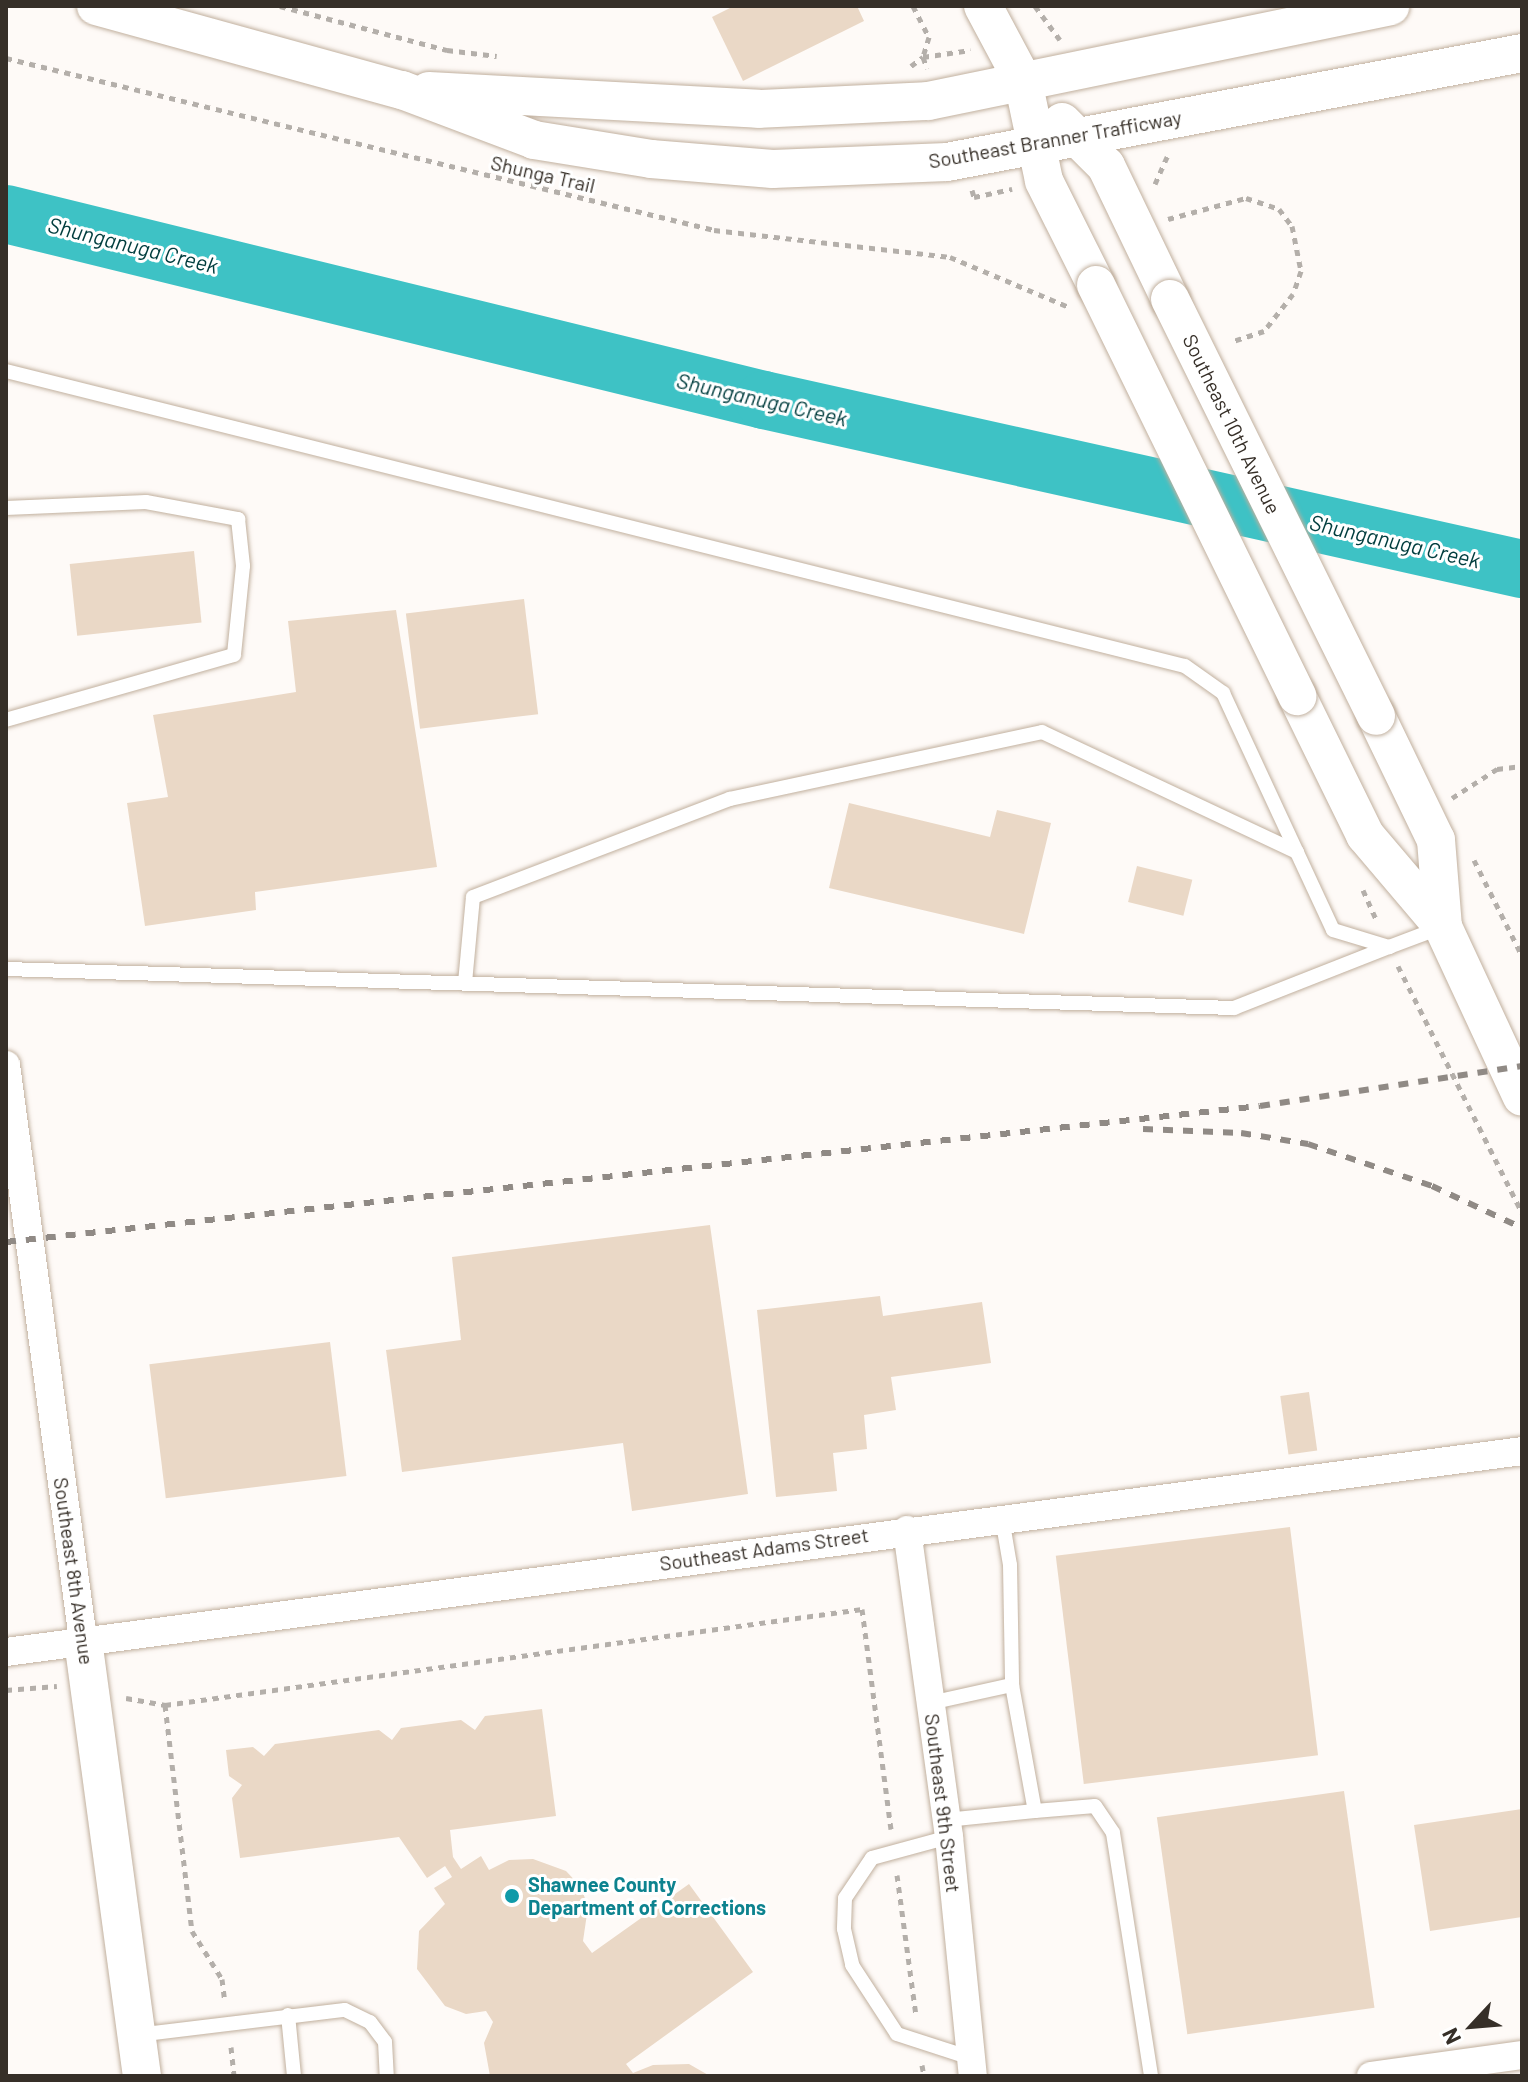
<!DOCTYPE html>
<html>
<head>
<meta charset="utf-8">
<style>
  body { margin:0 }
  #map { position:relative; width:1528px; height:2082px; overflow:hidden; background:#fefaf7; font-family:Barlow,sans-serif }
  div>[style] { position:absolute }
  .river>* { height:58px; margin:-29px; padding:0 29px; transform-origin:29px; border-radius:29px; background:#3ec2c5 }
  .building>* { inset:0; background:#ead8c6; transform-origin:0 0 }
  .path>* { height:5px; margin-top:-2.5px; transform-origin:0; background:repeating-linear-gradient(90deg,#b4afaa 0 6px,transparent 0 12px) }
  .roads { filter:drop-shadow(0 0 2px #c1b09e) drop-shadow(0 0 2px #c1b09e) }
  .lane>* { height:14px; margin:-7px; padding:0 7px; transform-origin:7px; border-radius:7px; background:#fff }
  .street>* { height:28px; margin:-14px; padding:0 14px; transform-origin:14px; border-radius:14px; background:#fff }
  .secondary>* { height:38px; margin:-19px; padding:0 19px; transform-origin:19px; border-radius:19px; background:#fff }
  .rail>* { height:6px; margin-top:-3px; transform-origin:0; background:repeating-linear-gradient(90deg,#908a85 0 10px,transparent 0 20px) }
  .bridges { filter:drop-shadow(0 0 2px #c1b09e) drop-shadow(0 0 2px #c1b09e) }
  .secondary-bridge>* { height:38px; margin:-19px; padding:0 19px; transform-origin:19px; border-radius:19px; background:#fff }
  .dots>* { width:22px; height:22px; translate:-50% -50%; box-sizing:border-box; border:4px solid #fff; border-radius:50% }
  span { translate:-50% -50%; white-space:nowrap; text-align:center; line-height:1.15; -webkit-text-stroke:6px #fff; paint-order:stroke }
  .street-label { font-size:20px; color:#362f28 }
  .culture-label { font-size:20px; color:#0d838f; font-weight:700 }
  .left { translate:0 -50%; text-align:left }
  .water-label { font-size:22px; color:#003d3e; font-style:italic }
  .frame { position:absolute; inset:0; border:8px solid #362f28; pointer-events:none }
  .north { position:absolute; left:1432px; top:1986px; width:80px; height:80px; -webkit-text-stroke:6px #fff; paint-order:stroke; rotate:244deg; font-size:22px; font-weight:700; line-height:32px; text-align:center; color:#362f28 }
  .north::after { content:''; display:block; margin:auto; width:28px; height:36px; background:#362f28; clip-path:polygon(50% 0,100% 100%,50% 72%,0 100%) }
</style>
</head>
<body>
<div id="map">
  <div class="river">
    <i style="left:6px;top:214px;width:780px;rotate:13.79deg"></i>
    <i style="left:764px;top:400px;width:777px;rotate:12.57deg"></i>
  </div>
  <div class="building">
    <i style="clip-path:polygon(734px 6px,857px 6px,864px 21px,743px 81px,712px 17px)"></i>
    <i style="left:194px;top:551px;width:72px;height:125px;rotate:84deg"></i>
    <i style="left:524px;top:599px;width:116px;height:119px;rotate:83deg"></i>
    <i style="clip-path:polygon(396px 610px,437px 867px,255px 892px,256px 910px,145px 926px,127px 803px,168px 797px,153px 715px,296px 692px,288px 621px)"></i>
    <i style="clip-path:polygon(849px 803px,990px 837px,997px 810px,1051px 823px,1024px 934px,829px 888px)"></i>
    <i style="left:1137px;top:866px;width:57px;height:37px;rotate:14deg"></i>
    <i style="clip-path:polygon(710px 1225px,748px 1494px,632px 1511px,623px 1443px,402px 1472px,386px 1350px,461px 1340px,452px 1257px)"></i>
    <i style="clip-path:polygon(880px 1296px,883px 1316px,982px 1302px,991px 1363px,891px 1377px,896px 1410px,864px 1415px,867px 1449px,833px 1453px,837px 1491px,776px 1497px,757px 1310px)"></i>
    <i style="left:330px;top:1342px;width:135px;height:182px;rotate:83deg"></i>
    <i style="left:1309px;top:1392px;width:59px;height:29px;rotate:82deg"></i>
    <i style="left:1290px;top:1527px;width:230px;height:236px;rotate:83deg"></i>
    <i style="clip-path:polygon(542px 1709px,556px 1816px,450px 1830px,453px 1857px,461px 1869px,481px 1856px,489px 1870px,509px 1860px,533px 1859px,566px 1871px,581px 1887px,588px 1907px,583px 1941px,592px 1953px,689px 1884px,753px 1972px,626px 2064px,633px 2073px,653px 2065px,689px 2064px,710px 2076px,490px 2076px,484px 2043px,493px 2022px,486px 2011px,466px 2014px,445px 2006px,417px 1969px,419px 1931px,445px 1904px,434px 1888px,452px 1877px,445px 1866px,427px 1878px,399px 1837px,240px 1858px,232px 1798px,242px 1785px,229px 1776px,226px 1750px,253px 1747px,264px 1756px,275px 1744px,379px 1730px,392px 1740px,401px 1728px,461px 1720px,475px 1730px,485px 1716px)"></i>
    <i style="left:1344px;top:1791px;width:219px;height:189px;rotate:82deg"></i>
    <i style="clip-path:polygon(1522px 1809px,1522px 1917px,1430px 1931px,1414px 1825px)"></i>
  </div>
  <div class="path">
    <i style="left:280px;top:6px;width:173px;rotate:14.8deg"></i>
    <i style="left:447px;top:50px;width:50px;rotate:6.8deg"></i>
    <i style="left:913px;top:6px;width:35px;rotate:63deg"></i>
    <i style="left:929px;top:37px;width:21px;rotate:107deg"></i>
    <i style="left:923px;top:57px;width:12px;rotate:70deg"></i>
    <i style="left:1035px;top:6px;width:42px;rotate:53.7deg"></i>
    <i style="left:6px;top:58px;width:729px;rotate:13.65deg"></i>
    <i style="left:714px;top:230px;width:238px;rotate:6.5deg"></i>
    <i style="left:950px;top:257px;width:129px;rotate:22.8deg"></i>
    <i style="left:911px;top:66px;width:15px;rotate:-37deg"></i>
    <i style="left:923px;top:57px;width:48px;rotate:-8.5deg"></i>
    <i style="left:1155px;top:184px;width:30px;rotate:-66deg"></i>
    <i style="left:972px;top:190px;width:7px;rotate:74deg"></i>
    <i style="left:974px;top:197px;width:39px;rotate:-12deg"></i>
    <i style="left:1168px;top:219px;width:81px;rotate:-15.1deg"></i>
    <i style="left:1246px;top:198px;width:35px;rotate:18deg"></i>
    <i style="left:1279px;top:209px;width:21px;rotate:53deg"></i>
    <i style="left:1292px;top:226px;width:46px;rotate:78.7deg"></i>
    <i style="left:1301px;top:271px;width:24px;rotate:109deg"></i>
    <i style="left:1293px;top:294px;width:47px;rotate:128.1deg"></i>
    <i style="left:1264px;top:331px;width:35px;rotate:162deg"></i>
    <i style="left:1452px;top:798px;width:54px;rotate:-32.8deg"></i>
    <i style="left:1497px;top:769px;width:25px;rotate:-7deg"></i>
    <i style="left:1474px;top:860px;width:107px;rotate:63.4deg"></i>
    <i style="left:1363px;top:890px;width:34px;rotate:66deg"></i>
    <i style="left:1398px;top:966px;width:276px;rotate:63.3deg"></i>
    <i style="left:6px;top:1690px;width:51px;rotate:-4.5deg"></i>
    <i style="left:126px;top:1698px;width:40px;rotate:10deg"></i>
    <i style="left:165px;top:1705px;width:704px;rotate:-7.84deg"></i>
    <i style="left:862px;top:1609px;width:222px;rotate:82.5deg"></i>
    <i style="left:165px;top:1705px;width:228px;rotate:83.2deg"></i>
    <i style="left:192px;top:1931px;width:57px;rotate:58deg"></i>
    <i style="left:222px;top:1979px;width:23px;rotate:83deg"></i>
    <i style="left:897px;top:1875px;width:142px;rotate:82.3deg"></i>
    <i style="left:231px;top:2047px;width:29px;rotate:84deg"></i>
    <i style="left:922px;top:2065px;width:11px;rotate:80deg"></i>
  </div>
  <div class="roads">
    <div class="lane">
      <i style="left:6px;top:371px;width:1215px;rotate:14.05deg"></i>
      <i style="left:1185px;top:666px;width:47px;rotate:35.4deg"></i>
      <i style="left:1223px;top:693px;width:261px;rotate:65.1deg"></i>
      <i style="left:1333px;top:930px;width:59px;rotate:16.9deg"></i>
      <i style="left:1389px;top:947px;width:57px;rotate:-20.7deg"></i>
      <i style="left:6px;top:508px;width:140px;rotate:-2.5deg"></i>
      <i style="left:146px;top:502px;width:94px;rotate:10.5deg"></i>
      <i style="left:238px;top:519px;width:47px;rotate:83.9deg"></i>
      <i style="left:243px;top:566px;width:89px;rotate:95.8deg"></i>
      <i style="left:234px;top:655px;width:237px;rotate:164.1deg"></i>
      <i style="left:6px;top:969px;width:1229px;rotate:1.82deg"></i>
      <i style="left:1234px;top:1008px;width:167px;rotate:-21.5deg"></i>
      <i style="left:465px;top:983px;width:86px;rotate:-84.7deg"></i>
      <i style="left:473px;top:897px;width:275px;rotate:-20.9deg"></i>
      <i style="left:730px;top:799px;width:319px;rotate:-12.1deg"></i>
      <i style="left:1042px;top:732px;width:282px;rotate:25.2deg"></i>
      <i style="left:1002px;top:1518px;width:48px;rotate:80.3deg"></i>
      <i style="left:1010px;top:1565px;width:120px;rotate:89deg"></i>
      <i style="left:1012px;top:1685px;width:128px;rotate:79.7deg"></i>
      <i style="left:1035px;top:1811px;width:60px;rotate:-4.8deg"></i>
      <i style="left:1095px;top:1806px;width:32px;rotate:56deg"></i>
      <i style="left:1113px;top:1833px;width:246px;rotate:81.1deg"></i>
      <i style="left:930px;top:1703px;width:84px;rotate:-12.4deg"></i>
      <i style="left:946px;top:1820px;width:89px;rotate:-5.8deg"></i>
      <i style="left:949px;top:1837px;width:80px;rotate:164.7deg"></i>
      <i style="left:872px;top:1858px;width:48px;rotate:124deg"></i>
      <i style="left:845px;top:1898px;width:31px;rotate:92deg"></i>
      <i style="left:844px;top:1929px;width:37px;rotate:77deg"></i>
      <i style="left:852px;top:1965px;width:82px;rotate:56.9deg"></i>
      <i style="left:897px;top:2034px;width:78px;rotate:18deg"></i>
      <i style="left:288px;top:2015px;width:61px;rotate:84.4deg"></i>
      <i style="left:137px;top:2035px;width:209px;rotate:-6.9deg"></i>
      <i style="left:345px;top:2010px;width:28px;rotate:26deg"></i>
      <i style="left:370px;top:2022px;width:25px;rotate:53deg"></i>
      <i style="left:385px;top:2042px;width:34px;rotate:87deg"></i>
    </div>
    <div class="street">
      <i style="left:6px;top:1065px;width:580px;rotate:82.37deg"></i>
      <i style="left:907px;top:1530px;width:310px;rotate:82.2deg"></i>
      <i style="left:949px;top:1837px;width:240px;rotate:84.3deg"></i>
      <i style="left:6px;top:1652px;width:1529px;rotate:-7.55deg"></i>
      <i style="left:1371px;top:2076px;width:152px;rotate:-7.9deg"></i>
    </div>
    <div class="secondary">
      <i style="left:96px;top:6px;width:317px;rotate:15.4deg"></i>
      <i style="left:402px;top:90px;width:141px;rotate:20.7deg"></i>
      <i style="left:534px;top:140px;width:119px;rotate:9.2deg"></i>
      <i style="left:651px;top:159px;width:122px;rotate:4.7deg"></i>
      <i style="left:773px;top:169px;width:174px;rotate:-2.3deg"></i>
      <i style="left:947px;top:162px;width:585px;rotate:-10.73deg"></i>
      <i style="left:983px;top:6px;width:85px;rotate:61.9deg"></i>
      <i style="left:1023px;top:81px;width:102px;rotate:78.1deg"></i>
      <i style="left:1044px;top:181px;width:116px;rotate:63.4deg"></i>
      <i style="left:429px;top:91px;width:330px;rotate:3.1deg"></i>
      <i style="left:759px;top:109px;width:169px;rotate:-2.7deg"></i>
      <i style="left:928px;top:101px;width:472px;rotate:-11.6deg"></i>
      <i style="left:1062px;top:122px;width:62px;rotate:45deg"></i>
      <i style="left:1106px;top:166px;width:148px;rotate:64.3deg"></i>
      <i style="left:1297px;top:696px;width:155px;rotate:63.9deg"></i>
      <i style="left:1365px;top:835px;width:121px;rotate:49.7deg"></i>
      <i style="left:1443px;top:927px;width:187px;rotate:65.1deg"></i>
      <i style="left:1376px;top:716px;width:138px;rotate:64.2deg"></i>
      <i style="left:1436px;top:840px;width:87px;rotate:85.4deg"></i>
      <i style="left:83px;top:1640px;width:440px;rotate:82.3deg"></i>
    </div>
  </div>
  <div class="rail">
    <i style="left:1143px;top:1129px;width:98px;rotate:2.3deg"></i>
    <i style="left:1241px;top:1133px;width:68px;rotate:9.3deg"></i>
    <i style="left:1308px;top:1144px;width:131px;rotate:18.7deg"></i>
    <i style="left:1432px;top:1186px;width:99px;rotate:25deg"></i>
    <i style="left:6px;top:1242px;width:1261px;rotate:-6.19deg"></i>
    <i style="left:1260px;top:1106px;width:265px;rotate:-8.7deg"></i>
  </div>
  <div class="bridges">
    <div class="secondary-bridge">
      <i style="left:1096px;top:285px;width:458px;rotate:63.9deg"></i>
      <i style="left:1170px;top:299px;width:465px;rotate:63.7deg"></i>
    </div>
  </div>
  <div class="dots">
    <i style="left:512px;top:1896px;background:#0f9aa8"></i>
  </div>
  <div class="street-label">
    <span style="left:1055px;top:139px;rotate:-10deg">Southeast Branner Trafficway</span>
    <span style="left:543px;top:174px;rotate:13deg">Shunga Trail</span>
    <span style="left:1232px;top:424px;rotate:64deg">Southeast 10th Avenue</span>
    <span style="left:764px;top:1549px;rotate:-8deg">Southeast Adams Street</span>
    <span style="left:74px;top:1571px;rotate:82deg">Southeast 8th Avenue</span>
    <span style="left:943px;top:1803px;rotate:83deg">Southeast 9th Street</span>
  </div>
  <div class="culture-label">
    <span class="left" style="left:528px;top:1896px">Shawnee County<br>Department of Corrections</span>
  </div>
  <div class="water-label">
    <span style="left:133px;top:245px;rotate:14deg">Shunganuga Creek</span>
    <span style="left:762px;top:399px;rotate:13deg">Shunganuga Creek</span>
    <span style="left:1395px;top:541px;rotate:13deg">Shunganuga Creek</span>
  </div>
  <div class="frame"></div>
  <div class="north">N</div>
</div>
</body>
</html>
